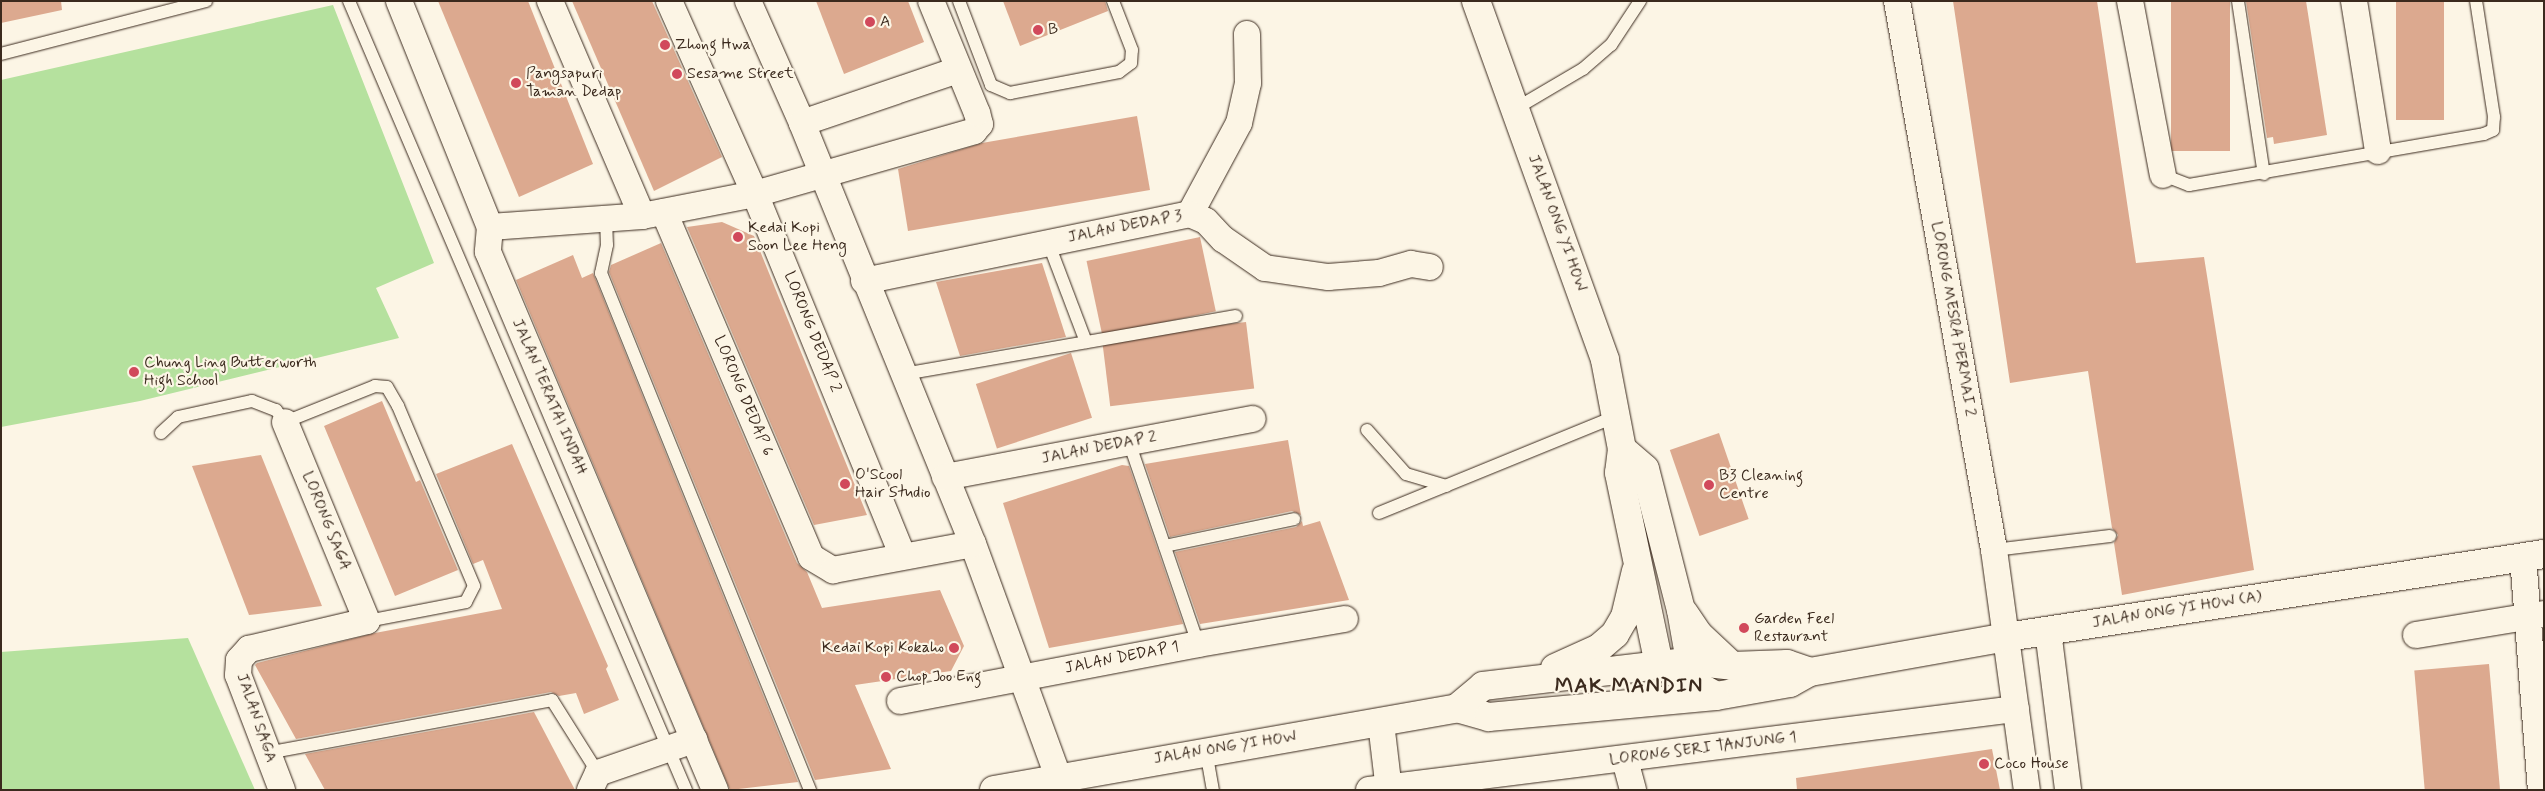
<!DOCTYPE html>
<html>
<head>
<meta charset="utf-8">
<style>
  body { margin:0 }
  #map { position:relative; width:2545px; height:791px; overflow:hidden; background:#fcf5e5; font-family:Mynerve,sans-serif }
  div>[style] { position:absolute }
  .green>* { inset:0; background:#b5e19e }
  .building>* { inset:0; background:#dca98f; transform-origin:0 0 }
  .roads { filter:drop-shadow(0 0 1px #3b2a1e) drop-shadow(0 0 1px #3b2a1e) }
  .service>* { height:12px; margin:-6px; padding:0 6px; transform-origin:6px; border-radius:6px; background:#fcf5e5 }
  .minor>* { height:26px; margin:-13px; padding:0 13px; transform-origin:13px; border-radius:13px; background:#fcf5e5 }
  .tertiary>* { height:28px; margin:-14px; padding:0 14px; transform-origin:14px; border-radius:14px; background:#fcf5e5 }
  .secondary>* { height:28px; margin:-14px; padding:0 14px; transform-origin:14px; border-radius:14px; background:#fcf5e5 }
  .dots>* { width:14px; height:14px; translate:-50% -50%; box-sizing:border-box; border:2px solid #fcf5e5; border-radius:50% }
  span { translate:-50% -50%; white-space:nowrap; text-align:center; line-height:1.15; -webkit-text-stroke:4.5px #fcf5e5; paint-order:stroke }
  .poi-label { font-size:16px; color:#3b2a1e }
  .left { translate:0 -50%; text-align:left }
  .right { translate:-100% -50%; text-align:right }
  .street-label { font-size:16px; color:#3b2a1e }
  .district-label { font-size:21px; color:#3b2a1e; font-weight:700; letter-spacing:1px }
  .frame { position:absolute; inset:0; border:2px solid #3b2a1e; pointer-events:none }
</style>
</head>
<body>
<div id="map">
  <div class="green">
    <i style="clip-path:polygon(333px 5px,434px 263px,376px 288px,399px 338px,140px 401px,1px 427px,1px 80px)"></i>
    <i style="clip-path:polygon(188px 638px,255px 790px,1px 790px,1px 652px)"></i>
  </div>
  <div class="building">
    <i style="clip-path:polygon(1px 1px,61px 1px,62px 10px,1px 23px)"></i>
    <i style="clip-path:polygon(438px 1px,528px 1px,593px 164px,519px 197px)"></i>
    <i style="clip-path:polygon(572px 1px,652px 1px,722px 157px,654px 191px)"></i>
    <i style="clip-path:polygon(816px 1px,908px 1px,924px 42px,844px 74px)"></i>
    <i style="clip-path:polygon(1003px 1px,1105px 1px,1108px 11px,1020px 46px)"></i>
    <i style="clip-path:polygon(1953px 1px,2097px 1px,2136px 263px,2204px 257px,2254px 570px,2122px 595px,2114px 543px,2118px 535px,2112px 528px,2088px 371px,2010px 383px)"></i>
    <i style="left:2171px;top:1px;width:59px;height:150px"></i>
    <i style="clip-path:polygon(2246px 1px,2306px 1px,2327px 135px,2274px 144px,2273px 137px,2267px 138px)"></i>
    <i style="left:2396px;top:1px;width:48px;height:119px"></i>
    <i style="clip-path:polygon(1137px 116px,1150px 190px,908px 231px,898px 169px,982px 143px)"></i>
    <i style="clip-path:polygon(722px 222px,754px 236px,867px 515px,814px 525px,687px 227px)"></i>
    <i style="left:1200px;top:237px;width:76px;height:116px;rotate:78deg"></i>
    <i style="clip-path:polygon(661px 243px,797px 563px,807px 572px,822px 608px,940px 590px,964px 646px,951px 671px,855px 685px,891px 769px,815px 780px,609px 272px,611px 265px)"></i>
    <i style="clip-path:polygon(573px 255px,582px 278px,593px 273px,798px 782px,730px 790px,516px 280px)"></i>
    <i style="clip-path:polygon(1042px 263px,1066px 337px,960px 356px,936px 282px)"></i>
    <i style="left:1246px;top:322px;width:67px;height:145px;rotate:83deg"></i>
    <i style="left:1071px;top:353px;width:68px;height:100px;rotate:72deg"></i>
    <i style="clip-path:polygon(382px 401px,416px 482px,420px 480px,458px 570px,395px 596px,324px 426px)"></i>
    <i style="left:1719px;top:433px;width:91px;height:52px;rotate:71deg"></i>
    <i style="clip-path:polygon(1288px 440px,1301px 515px,1292px 511px,1170px 537px,1145px 464px)"></i>
    <i style="clip-path:polygon(512px 444px,608px 666px,606px 669px,619px 700px,584px 714px,576px 693px,559px 696px,551px 692px,296px 739px,255px 665px,257px 663px,375px 633px,502px 609px,483px 560px,473px 564px,436px 474px)"></i>
    <i style="clip-path:polygon(261px 455px,322px 606px,249px 615px,192px 466px)"></i>
    <i style="clip-path:polygon(1122px 465px,1129px 466px,1183px 624px,1049px 648px,1003px 503px)"></i>
    <i style="clip-path:polygon(1302px 521px,1303px 526px,1320px 521px,1349px 600px,1200px 624px,1175px 552px,1296px 527px)"></i>
    <i style="left:2489px;top:664px;width:127px;height:75px;rotate:85deg"></i>
    <i style="clip-path:polygon(534px 712px,575px 790px,325px 790px,305px 754px)"></i>
    <i style="clip-path:polygon(1992px 749px,2000px 790px,1797px 790px,1796px 778px)"></i>
  </div>
  <div class="roads">
    <div class="service">
      <i style="left:349px;top:1px;width:858px;rotate:66.87deg"></i>
      <i style="left:959px;top:1px;width:90px;rotate:69.1deg"></i>
      <i style="left:991px;top:85px;width:21px;rotate:23deg"></i>
      <i style="left:1010px;top:93px;width:111px;rotate:-10.9deg"></i>
      <i style="left:1119px;top:72px;width:15px;rotate:-37deg"></i>
      <i style="left:1131px;top:63px;width:13px;rotate:-86deg"></i>
      <i style="left:1132px;top:50px;width:53px;rotate:-111.2deg"></i>
      <i style="left:2238px;top:1px;width:175px;rotate:81.5deg"></i>
      <i style="left:1px;top:54px;width:212px;rotate:-14.5deg"></i>
      <i style="left:1515px;top:109px;width:79px;rotate:-30.5deg"></i>
      <i style="left:1583px;top:69px;width:37px;rotate:-41deg"></i>
      <i style="left:1611px;top:45px;width:53px;rotate:-56.6deg"></i>
      <i style="left:2163px;top:175px;width:28px;rotate:21deg"></i>
      <i style="left:2189px;top:185px;width:299px;rotate:-9.8deg"></i>
      <i style="left:2484px;top:134px;width:10px;rotate:-24deg"></i>
      <i style="left:2493px;top:130px;width:13px;rotate:-86deg"></i>
      <i style="left:2494px;top:117px;width:117px;rotate:-98.8deg"></i>
      <i style="left:606px;top:218px;width:27px;rotate:88deg"></i>
      <i style="left:607px;top:245px;width:29px;rotate:102deg"></i>
      <i style="left:601px;top:273px;width:558px;rotate:67.99deg"></i>
      <i style="left:1048px;top:242px;width:107px;rotate:69.2deg"></i>
      <i style="left:904px;top:374px;width:337px;rotate:-9.9deg"></i>
      <i style="left:1367px;top:430px;width:59px;rotate:48.4deg"></i>
      <i style="left:1406px;top:474px;width:42px;rotate:16.7deg"></i>
      <i style="left:161px;top:433px;width:23px;rotate:-43deg"></i>
      <i style="left:178px;top:417px;width:76px;rotate:-12.2deg"></i>
      <i style="left:252px;top:401px;width:26px;rotate:21deg"></i>
      <i style="left:276px;top:410px;width:15px;rotate:53deg"></i>
      <i style="left:285px;top:422px;width:97px;rotate:-21.8deg"></i>
      <i style="left:375px;top:386px;width:12px;rotate:5deg"></i>
      <i style="left:387px;top:387px;width:22px;rotate:60deg"></i>
      <i style="left:398px;top:406px;width:195px;rotate:67.1deg"></i>
      <i style="left:474px;top:586px;width:18px;rotate:117deg"></i>
      <i style="left:466px;top:602px;width:101px;rotate:169.1deg"></i>
      <i style="left:1129px;top:442px;width:213px;rotate:71.1deg"></i>
      <i style="left:1379px;top:513px;width:257px;rotate:-22.2deg"></i>
      <i style="left:1165px;top:546px;width:132px;rotate:-11.8deg"></i>
      <i style="left:1994px;top:550px;width:117px;rotate:-6.9deg"></i>
      <i style="left:1206px;top:751px;width:40px;rotate:80deg"></i>
      <i style="left:267px;top:753px;width:290px;rotate:-10.5deg"></i>
      <i style="left:552px;top:700px;width:86px;rotate:57.8deg"></i>
    </div>
    <div class="minor">
      <i style="left:399px;top:1px;width:244px;rotate:68.1deg"></i>
      <i style="left:490px;top:227px;width:25px;rotate:95deg"></i>
      <i style="left:488px;top:252px;width:584px;rotate:67.12deg"></i>
      <i style="left:550px;top:1px;width:234px;rotate:66.8deg"></i>
      <i style="left:669px;top:1px;width:211px;rotate:66deg"></i>
      <i style="left:755px;top:194px;width:390px;rotate:67.8deg"></i>
      <i style="left:748px;top:1px;width:133px;rotate:66.1deg"></i>
      <i style="left:802px;top:123px;width:454px;rotate:67.9deg"></i>
      <i style="left:973px;top:544px;width:247px;rotate:69.9deg"></i>
      <i style="left:1897px;top:1px;width:558px;rotate:79.98deg"></i>
      <i style="left:1994px;top:550px;width:242px;rotate:82.2deg"></i>
      <i style="left:2130px;top:1px;width:177px;rotate:79.3deg"></i>
      <i style="left:2354px;top:1px;width:152px;rotate:80.9deg"></i>
      <i style="left:802px;top:123px;width:165px;rotate:-18.8deg"></i>
      <i style="left:664px;top:212px;width:375px;rotate:66.9deg"></i>
      <i style="left:811px;top:557px;width:26px;rotate:31deg"></i>
      <i style="left:833px;top:570px;width:142px;rotate:-10.5deg"></i>
      <i style="left:1190px;top:214px;width:103px;rotate:-61.7deg"></i>
      <i style="left:1239px;top:123px;width:41px;rotate:-77.3deg"></i>
      <i style="left:1248px;top:83px;width:49px;rotate:-91.2deg"></i>
      <i style="left:490px;top:227px;width:152px;rotate:-4.1deg"></i>
      <i style="left:642px;top:216px;width:115px;rotate:-11deg"></i>
      <i style="left:755px;top:194px;width:228px;rotate:-16deg"></i>
      <i style="left:974px;top:131px;width:9px;rotate:-49deg"></i>
      <i style="left:980px;top:124px;width:11px;rotate:-105deg"></i>
      <i style="left:977px;top:113px;width:121px;rotate:-112.3deg"></i>
      <i style="left:864px;top:281px;width:333px;rotate:-11.6deg"></i>
      <i style="left:1190px;top:214px;width:17px;rotate:24deg"></i>
      <i style="left:1206px;top:221px;width:25px;rotate:47deg"></i>
      <i style="left:1223px;top:239px;width:51px;rotate:34.6deg"></i>
      <i style="left:1265px;top:268px;width:64px;rotate:8.1deg"></i>
      <i style="left:1328px;top:277px;width:51px;rotate:-4.5deg"></i>
      <i style="left:1379px;top:273px;width:33px;rotate:-16deg"></i>
      <i style="left:1411px;top:264px;width:19px;rotate:9deg"></i>
      <i style="left:945px;top:477px;width:313px;rotate:-10.7deg"></i>
      <i style="left:2523px;top:557px;width:234px;rotate:85.6deg"></i>
      <i style="left:2048px;top:631px;width:160px;rotate:82.8deg"></i>
      <i style="left:2416px;top:635px;width:130px;rotate:-9.3deg"></i>
      <i style="left:900px;top:701px;width:303px;rotate:-10.8deg"></i>
      <i style="left:1198px;top:644px;width:149px;rotate:-9.7deg"></i>
      <i style="left:1381px;top:723px;width:67px;rotate:83.2deg"></i>
      <i style="left:1625px;top:760px;width:31px;rotate:75deg"></i>
      <i style="left:282px;top:790px;width:123px;rotate:-110.9deg"></i>
      <i style="left:238px;top:675px;width:15px;rotate:-86deg"></i>
      <i style="left:239px;top:660px;width:15px;rotate:-48deg"></i>
      <i style="left:249px;top:649px;width:121px;rotate:-13.3deg"></i>
      <i style="left:367px;top:621px;width:215px;rotate:-112.4deg"></i>
      <i style="left:590px;top:790px;width:19px;rotate:-65deg"></i>
      <i style="left:598px;top:773px;width:102px;rotate:-19deg"></i>
      <i style="left:1369px;top:790px;width:652px;rotate:-7.14deg"></i>
    </div>
    <div class="tertiary">
      <i style="left:1690px;top:661px;width:42px;rotate:6.8deg"></i>
      <i style="left:1732px;top:666px;width:55px;rotate:-2.1deg"></i>
      <i style="left:1787px;top:664px;width:24px;rotate:19deg"></i>
      <i style="left:1716px;top:696px;width:75px;rotate:-10deg"></i>
      <i style="left:1790px;top:683px;width:23px;rotate:-29deg"></i>
      <i style="left:1810px;top:672px;width:200px;rotate:-10.1deg"></i>
      <i style="left:2007px;top:637px;width:543px;rotate:-8.79deg"></i>
    </div>
    <div class="secondary">
      <i style="left:1476px;top:1px;width:381px;rotate:70.2deg"></i>
      <i style="left:1605px;top:360px;width:91px;rotate:79.2deg"></i>
      <i style="left:1622px;top:449px;width:24px;rotate:97deg"></i>
      <i style="left:1619px;top:473px;width:195px;rotate:78.2deg"></i>
      <i style="left:1659px;top:664px;width:65px;rotate:29.3deg"></i>
      <i style="left:1622px;top:449px;width:30px;rotate:41deg"></i>
      <i style="left:1645px;top:469px;width:146px;rotate:75.7deg"></i>
      <i style="left:1681px;top:610px;width:52px;rotate:80deg"></i>
      <i style="left:1684px;top:613px;width:27px;rotate:56deg"></i>
      <i style="left:1699px;top:635px;width:45px;rotate:43.2deg"></i>
      <i style="left:1555px;top:668px;width:48px;rotate:-24.4deg"></i>
      <i style="left:1599px;top:648px;width:21px;rotate:-41deg"></i>
      <i style="left:1615px;top:634px;width:20px;rotate:-60deg"></i>
      <i style="left:1625px;top:617px;width:47px;rotate:-76.6deg"></i>
      <i style="left:1457px;top:708px;width:34px;rotate:-40deg"></i>
      <i style="left:1483px;top:686px;width:194px;rotate:-6.8deg"></i>
      <i style="left:994px;top:790px;width:470px;rotate:-10deg"></i>
      <i style="left:1457px;top:708px;width:33px;rotate:16deg"></i>
      <i style="left:1489px;top:717px;width:227px;rotate:-5.3deg"></i>
    </div>
  </div>
  <div class="dots">
    <i style="left:870px;top:22px;background:#d1495b"></i>
    <i style="left:1038px;top:30px;background:#d1495b"></i>
    <i style="left:665px;top:45px;background:#d1495b"></i>
    <i style="left:677px;top:74px;background:#d1495b"></i>
    <i style="left:516px;top:83px;background:#d1495b"></i>
    <i style="left:738px;top:237px;background:#d1495b"></i>
    <i style="left:134px;top:372px;background:#d1495b"></i>
    <i style="left:845px;top:484px;background:#d1495b"></i>
    <i style="left:1709px;top:485px;background:#d1495b"></i>
    <i style="left:1744px;top:628px;background:#d1495b"></i>
    <i style="left:954px;top:648px;background:#d1495b"></i>
    <i style="left:886px;top:677px;background:#d1495b"></i>
    <i style="left:1984px;top:764px;background:#d1495b"></i>
  </div>
  <div class="poi-label">
    <span class="left" style="left:880px;top:22px">A</span>
    <span class="left" style="left:1048px;top:30px">B</span>
    <span class="left" style="left:675px;top:45px">Zhong Hwa</span>
    <span class="left" style="left:526px;top:83px">Pangsapuri<br>Taman Dedap</span>
    <span class="left" style="left:687px;top:74px">Sesame Street</span>
    <span class="left" style="left:748px;top:237px">Kedai Kopi<br>Soon Lee Heng</span>
    <span class="left" style="left:144px;top:372px">Chung Ling Butterworth<br>High School</span>
    <span class="left" style="left:855px;top:484px">O'Scool<br>Hair Studio</span>
    <span class="left" style="left:1719px;top:485px">B3 Cleaning<br>Centre</span>
    <span class="left" style="left:1754px;top:628px">Garden Feel<br>Restaurant</span>
    <span class="right" style="left:944px;top:648px">Kedai Kopi Kokaho</span>
    <span class="left" style="left:896px;top:677px">Chop Joo Eng</span>
    <span class="left" style="left:1994px;top:764px">Coco House</span>
  </div>
  <div class="street-label">
    <span style="left:1557px;top:223px;rotate:70deg">JALAN ONG YI HOW</span>
    <span style="left:1125px;top:227px;rotate:-11deg">JALAN DEDAP 3</span>
    <span style="left:1953px;top:319px;rotate:80deg">LORONG MESRA PERMAI 2</span>
    <span style="left:812px;top:332px;rotate:68deg">LORONG DEDAP 2</span>
    <span style="left:743px;top:396px;rotate:67deg">LORONG DEDAP 6</span>
    <span style="left:549px;top:397px;rotate:67deg">JALAN TERATAI INDAH</span>
    <span style="left:1099px;top:448px;rotate:-11deg">JALAN DEDAP 2</span>
    <span style="left:326px;top:521px;rotate:68deg">LORONG SAGA</span>
    <span style="left:2177px;top:610px;rotate:-9deg">JALAN ONG YI HOW (A)</span>
    <span style="left:1122px;top:658px;rotate:-11deg">JALAN DEDAP 1</span>
    <span style="left:256px;top:718px;rotate:71deg">JALAN SAGA</span>
    <span style="left:1225px;top:748px;rotate:-9deg">JALAN ONG YI HOW</span>
    <span style="left:1703px;top:749px;rotate:-7deg">LORONG SERI TANJUNG 1</span>
  </div>
  <div class="district-label">
    <span style="left:1629px;top:686px">MAK MANDIN</span>
  </div>
  <div class="frame"></div>
</div>
</body>
</html>
